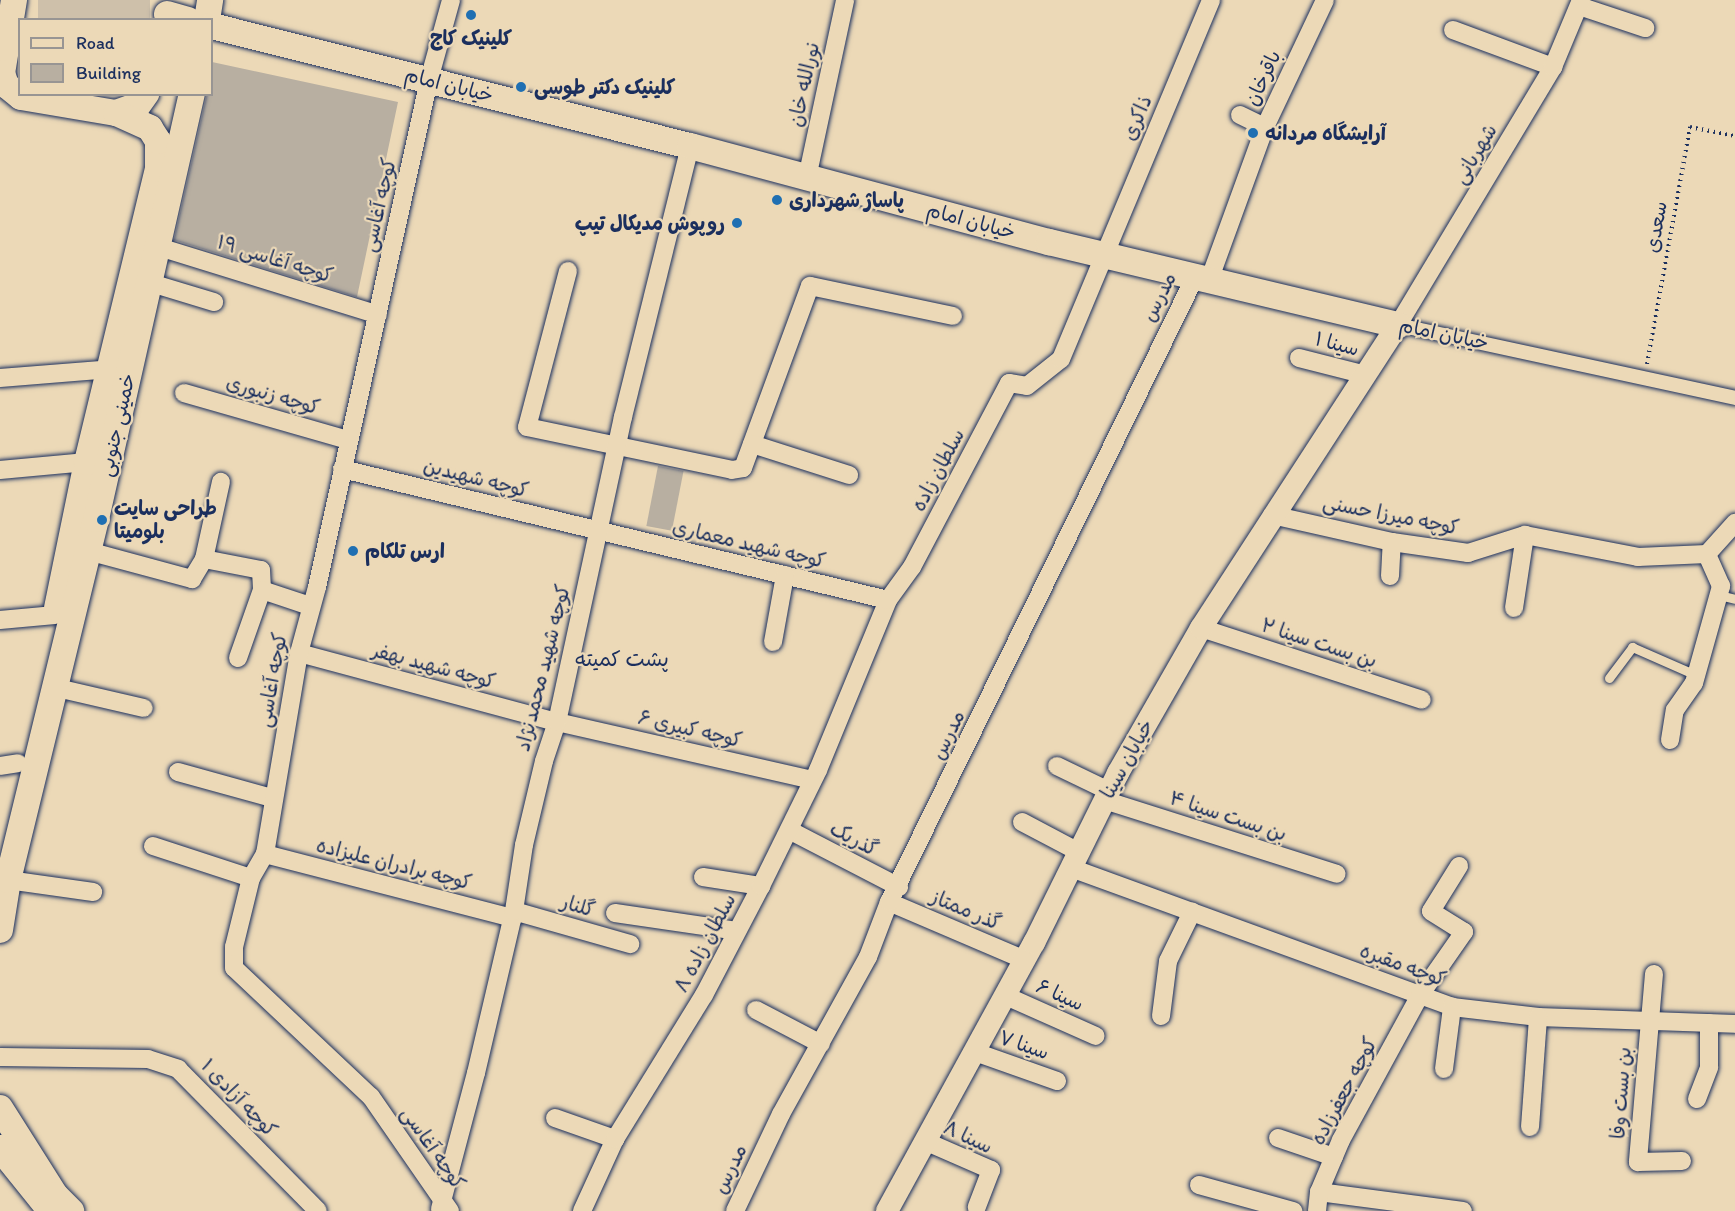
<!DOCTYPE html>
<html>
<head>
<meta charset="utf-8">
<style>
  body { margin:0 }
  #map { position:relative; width:1735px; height:1211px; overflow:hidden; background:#ecd9b7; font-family:Itim,"Playpen Sans Arabic",sans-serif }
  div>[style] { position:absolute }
  .green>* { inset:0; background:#cec0aa; transform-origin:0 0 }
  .building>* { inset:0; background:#b8afa1; transform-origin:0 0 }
  .path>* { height:4px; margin-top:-2px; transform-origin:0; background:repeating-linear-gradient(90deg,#1b2f5e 0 1.5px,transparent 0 6px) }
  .roads { filter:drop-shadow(0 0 2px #1b2f5e) drop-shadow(0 0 2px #1b2f5e) }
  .service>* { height:9px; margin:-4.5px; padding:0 4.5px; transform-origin:4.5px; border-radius:4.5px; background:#ecd9b7 }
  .pedestrian>* { height:14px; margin:-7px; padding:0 7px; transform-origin:7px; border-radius:7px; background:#ecd9b7 }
  .minor>* { height:18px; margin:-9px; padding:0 9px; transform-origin:9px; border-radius:9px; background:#ecd9b7 }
  .tertiary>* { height:22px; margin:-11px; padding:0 11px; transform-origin:11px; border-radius:11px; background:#ecd9b7 }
  .secondary>* { height:26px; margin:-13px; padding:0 13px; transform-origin:13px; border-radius:13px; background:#ecd9b7 }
  .dots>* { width:16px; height:16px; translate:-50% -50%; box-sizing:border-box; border:3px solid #ecd9b7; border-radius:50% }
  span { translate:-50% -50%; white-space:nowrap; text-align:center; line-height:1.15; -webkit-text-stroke:4.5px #ecd9b7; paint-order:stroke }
  .poi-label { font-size:20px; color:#1b2f5e; font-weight:700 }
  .left { translate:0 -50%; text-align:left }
  .right { translate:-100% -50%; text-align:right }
  .street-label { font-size:20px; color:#1b2f5e }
  .neighbourhood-label { font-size:21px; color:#1b2f5e }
  .legend { position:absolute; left:18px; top:18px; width:195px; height:78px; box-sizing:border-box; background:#ecd9b7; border:2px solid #989593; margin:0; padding:8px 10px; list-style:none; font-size:18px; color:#1b2f5e }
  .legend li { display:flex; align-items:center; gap:12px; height:30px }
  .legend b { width:30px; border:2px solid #989593 }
</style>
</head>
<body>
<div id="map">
  <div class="green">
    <i style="left:38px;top:0;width:112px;height:19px"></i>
  </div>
  <div class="building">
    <i style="clip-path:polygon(212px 62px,398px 102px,357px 297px,174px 240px,207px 94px,212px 94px)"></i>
    <i style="left:658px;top:466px;width:26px;height:61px;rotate:11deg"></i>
  </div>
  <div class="path">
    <i style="left:1647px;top:364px;width:241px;rotate:-79.7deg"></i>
    <i style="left:1690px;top:127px;width:46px;rotate:11.3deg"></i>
  </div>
  <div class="roads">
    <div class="service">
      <i style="left:1719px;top:595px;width:16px;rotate:14deg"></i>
      <i style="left:1609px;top:678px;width:39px;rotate:-53deg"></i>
      <i style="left:1632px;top:647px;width:70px;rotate:23.6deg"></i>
    </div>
    <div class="pedestrian">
      <i style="left:1398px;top:325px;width:345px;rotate:12.2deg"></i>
    </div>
    <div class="minor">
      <i style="left:1579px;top:6px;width:70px;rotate:18.4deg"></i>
      <i style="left:1453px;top:30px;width:107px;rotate:20.3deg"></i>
      <i style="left:1240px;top:115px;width:28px;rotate:26deg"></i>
      <i style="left:807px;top:178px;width:182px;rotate:-77.9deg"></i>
      <i style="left:159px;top:247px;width:229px;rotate:17.2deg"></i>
      <i style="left:568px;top:271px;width:161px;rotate:104.7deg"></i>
      <i style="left:527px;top:427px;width:209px;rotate:11.8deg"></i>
      <i style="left:732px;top:470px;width:11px;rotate:-10deg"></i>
      <i style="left:743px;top:468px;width:194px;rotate:-69.8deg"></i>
      <i style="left:810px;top:286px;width:146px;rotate:11.8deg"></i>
      <i style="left:1210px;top:278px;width:161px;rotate:-70deg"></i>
      <i style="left:1265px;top:127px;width:140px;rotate:-64.7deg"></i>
      <i style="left:151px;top:283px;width:66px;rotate:16.8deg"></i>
      <i style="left:1398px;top:325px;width:301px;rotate:-59deg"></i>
      <i style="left:1553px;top:67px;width:73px;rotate:-67.3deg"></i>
      <i style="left:1299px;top:358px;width:65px;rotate:14.3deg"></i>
      <i style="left:0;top:378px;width:111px;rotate:-4.6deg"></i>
      <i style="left:184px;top:393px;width:171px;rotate:16deg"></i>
      <i style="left:752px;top:444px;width:102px;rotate:17.7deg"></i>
      <i style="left:342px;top:469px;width:561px;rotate:13.49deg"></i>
      <i style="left:0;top:470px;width:87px;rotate:-5.3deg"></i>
      <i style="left:1272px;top:515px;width:123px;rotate:12.7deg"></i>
      <i style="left:1392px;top:542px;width:77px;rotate:8.2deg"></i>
      <i style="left:1468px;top:553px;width:60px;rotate:-17.5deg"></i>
      <i style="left:1525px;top:535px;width:115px;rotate:11deg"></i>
      <i style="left:1638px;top:557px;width:69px;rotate:-2.5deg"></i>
      <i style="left:1707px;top:554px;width:42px;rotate:-47.9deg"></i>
      <i style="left:88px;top:551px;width:108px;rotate:15.1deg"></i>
      <i style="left:192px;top:579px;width:23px;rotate:-59deg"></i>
      <i style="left:204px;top:559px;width:58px;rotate:10.9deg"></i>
      <i style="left:261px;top:570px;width:20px;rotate:87deg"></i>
      <i style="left:262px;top:590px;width:51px;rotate:18.4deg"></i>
      <i style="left:204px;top:559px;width:79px;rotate:-77.6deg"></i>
      <i style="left:1390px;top:576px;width:34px;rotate:-87deg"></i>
      <i style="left:1514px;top:608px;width:74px;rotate:-81.4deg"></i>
      <i style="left:0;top:620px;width:55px;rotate:-5.2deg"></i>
      <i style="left:1201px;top:628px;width:232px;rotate:18deg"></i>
      <i style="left:773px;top:642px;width:68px;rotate:-79.8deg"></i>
      <i style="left:299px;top:653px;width:267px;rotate:15deg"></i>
      <i style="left:557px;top:722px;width:262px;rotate:12.8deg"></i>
      <i style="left:238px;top:658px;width:72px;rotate:-70.6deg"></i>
      <i style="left:53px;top:687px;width:93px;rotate:13deg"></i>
      <i style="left:1670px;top:740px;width:30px;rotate:-81deg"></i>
      <i style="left:1675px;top:710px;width:33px;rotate:-55deg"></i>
      <i style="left:1694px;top:683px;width:101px;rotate:-74.4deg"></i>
      <i style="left:1721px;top:586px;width:35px;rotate:-114deg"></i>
      <i style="left:0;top:766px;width:18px;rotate:-9deg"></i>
      <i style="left:1057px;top:766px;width:58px;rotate:25.7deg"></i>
      <i style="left:178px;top:772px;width:98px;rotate:15.5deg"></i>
      <i style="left:1104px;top:800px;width:244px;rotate:17.6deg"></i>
      <i style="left:1022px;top:822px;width:64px;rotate:27.8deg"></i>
      <i style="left:789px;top:830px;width:124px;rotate:27.4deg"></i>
      <i style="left:153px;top:846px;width:103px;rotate:18.1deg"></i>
      <i style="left:265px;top:854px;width:256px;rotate:14.5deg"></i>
      <i style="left:1071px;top:868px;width:406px;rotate:20deg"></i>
      <i style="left:1452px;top:1007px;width:87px;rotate:6.6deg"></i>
      <i style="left:1538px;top:1017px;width:197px;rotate:2deg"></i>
      <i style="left:703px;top:877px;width:59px;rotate:8.8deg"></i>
      <i style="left:8px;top:880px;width:86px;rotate:8deg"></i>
      <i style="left:889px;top:902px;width:148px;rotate:23.1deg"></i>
      <i style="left:514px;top:911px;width:121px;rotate:15.9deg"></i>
      <i style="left:615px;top:913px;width:123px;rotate:8.4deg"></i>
      <i style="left:1654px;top:974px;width:189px;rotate:94.9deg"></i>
      <i style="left:1638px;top:1162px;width:44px;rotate:-1.3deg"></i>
      <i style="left:1006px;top:996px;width:98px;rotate:24deg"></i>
      <i style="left:756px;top:1010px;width:73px;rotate:27.6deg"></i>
      <i style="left:1161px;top:1016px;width:55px;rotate:-82.7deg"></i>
      <i style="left:1168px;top:961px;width:55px;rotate:-63.9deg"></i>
      <i style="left:975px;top:1052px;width:87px;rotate:19.5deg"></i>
      <i style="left:0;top:1057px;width:148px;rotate:0.8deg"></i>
      <i style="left:148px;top:1059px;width:32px;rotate:18deg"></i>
      <i style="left:178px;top:1069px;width:199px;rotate:45.4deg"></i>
      <i style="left:1444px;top:1069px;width:63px;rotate:-82.6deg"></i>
      <i style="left:1697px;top:1099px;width:34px;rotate:-69deg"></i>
      <i style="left:1709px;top:1067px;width:44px;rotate:-90deg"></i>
      <i style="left:555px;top:1118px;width:64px;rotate:19.3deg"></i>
      <i style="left:1530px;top:1127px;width:110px;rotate:-85.8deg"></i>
      <i style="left:1278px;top:1138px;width:59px;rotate:18.7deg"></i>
      <i style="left:927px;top:1142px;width:70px;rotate:23.6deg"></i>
      <i style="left:991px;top:1170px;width:40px;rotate:111deg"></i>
      <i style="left:1199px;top:1185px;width:98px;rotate:15.5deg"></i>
      <i style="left:1319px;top:1192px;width:145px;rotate:7.5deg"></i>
      <i style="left:440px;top:1209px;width:141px;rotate:-75.2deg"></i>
      <i style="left:476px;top:1073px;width:166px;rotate:-76.8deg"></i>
      <i style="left:514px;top:911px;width:67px;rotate:-81.4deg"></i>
      <i style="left:524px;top:845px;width:86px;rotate:-76.6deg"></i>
      <i style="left:544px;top:761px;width:41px;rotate:-71.6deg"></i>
      <i style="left:557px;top:722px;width:312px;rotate:-77.8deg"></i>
      <i style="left:623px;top:417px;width:279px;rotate:-76.1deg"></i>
      <i style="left:450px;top:1211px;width:139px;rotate:-124.7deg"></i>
      <i style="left:371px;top:1097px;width:188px;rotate:-136.7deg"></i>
      <i style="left:234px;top:968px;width:21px;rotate:-90deg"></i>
      <i style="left:234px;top:947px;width:71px;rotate:-76.2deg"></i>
      <i style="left:251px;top:878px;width:28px;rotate:-60deg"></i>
      <i style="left:265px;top:854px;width:204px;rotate:-80.4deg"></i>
      <i style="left:299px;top:653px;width:68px;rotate:-74.7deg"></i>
      <i style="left:317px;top:587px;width:519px;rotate:-77.54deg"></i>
      <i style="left:429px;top:80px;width:83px;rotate:-74.6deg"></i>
      <i style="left:582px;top:1211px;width:79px;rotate:-65.4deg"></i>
      <i style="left:615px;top:1139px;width:169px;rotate:-58.3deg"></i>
      <i style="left:704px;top:995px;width:123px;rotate:-62.4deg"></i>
      <i style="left:761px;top:886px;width:129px;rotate:-63.8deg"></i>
      <i style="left:818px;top:770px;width:184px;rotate:-67.6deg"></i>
      <i style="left:888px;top:600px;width:41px;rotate:-54deg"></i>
      <i style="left:912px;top:567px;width:208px;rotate:-62.2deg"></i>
      <i style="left:1009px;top:383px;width:18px;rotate:9deg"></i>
      <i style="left:1027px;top:386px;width:43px;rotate:-38.5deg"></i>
      <i style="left:1061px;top:359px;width:389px;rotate:-67.3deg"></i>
      <i style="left:735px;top:1211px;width:107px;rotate:-64.6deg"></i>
      <i style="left:781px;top:1114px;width:179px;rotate:-61deg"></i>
      <i style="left:868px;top:957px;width:59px;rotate:-69.1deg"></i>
      <i style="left:889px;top:902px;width:698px;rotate:-63.91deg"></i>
      <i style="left:1317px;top:1211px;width:19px;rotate:-84deg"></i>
      <i style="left:1319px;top:1192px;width:56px;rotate:-67.1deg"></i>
      <i style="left:1341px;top:1140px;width:165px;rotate:-61.4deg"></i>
      <i style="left:1420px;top:995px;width:77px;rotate:-55.1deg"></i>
      <i style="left:1464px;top:932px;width:39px;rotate:-148deg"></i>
      <i style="left:1431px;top:911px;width:53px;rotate:-58.1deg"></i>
    </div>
    <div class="tertiary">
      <i style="left:887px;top:1211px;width:306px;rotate:-61.3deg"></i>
      <i style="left:1034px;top:943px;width:190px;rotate:-63.7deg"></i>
      <i style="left:1118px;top:773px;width:167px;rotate:-60.2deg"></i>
      <i style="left:1201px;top:628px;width:361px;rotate:-57deg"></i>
    </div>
    <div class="secondary">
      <i style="left:14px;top:0;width:74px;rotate:99.3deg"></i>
      <i style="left:2px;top:73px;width:13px;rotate:72deg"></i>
      <i style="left:6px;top:85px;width:19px;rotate:39deg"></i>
      <i style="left:21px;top:97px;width:96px;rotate:9.6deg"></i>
      <i style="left:116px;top:113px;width:23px;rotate:-20deg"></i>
      <i style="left:138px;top:105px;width:14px;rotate:-54deg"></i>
      <i style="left:167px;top:14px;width:22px;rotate:16deg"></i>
      <i style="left:207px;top:20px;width:20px;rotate:-81deg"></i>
      <i style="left:212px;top:26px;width:493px;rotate:14.1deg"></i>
      <i style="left:690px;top:146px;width:372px;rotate:15deg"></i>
      <i style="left:1049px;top:242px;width:359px;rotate:13.4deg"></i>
      <i style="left:57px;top:608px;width:149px;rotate:-78.4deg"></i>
      <i style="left:87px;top:462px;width:301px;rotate:-76.4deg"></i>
      <i style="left:158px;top:169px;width:28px;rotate:-90deg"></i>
      <i style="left:158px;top:141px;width:15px;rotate:-122deg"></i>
      <i style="left:150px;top:128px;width:37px;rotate:-156deg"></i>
      <i style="left:0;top:930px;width:51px;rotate:-80.9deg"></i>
      <i style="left:8px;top:880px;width:372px;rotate:-76.3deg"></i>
      <i style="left:96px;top:519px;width:436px;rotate:-77.3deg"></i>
      <i style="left:0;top:1108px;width:103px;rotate:57.7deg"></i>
      <i style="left:55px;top:1195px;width:23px;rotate:45deg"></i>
      <i style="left:0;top:1148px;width:72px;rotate:51.2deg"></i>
    </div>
  </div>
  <div class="dots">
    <i style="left:471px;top:15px;background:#1f6fb2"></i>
    <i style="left:521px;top:87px;background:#1f6fb2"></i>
    <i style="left:1253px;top:133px;background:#1f6fb2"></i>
    <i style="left:777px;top:200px;background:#1f6fb2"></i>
    <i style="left:737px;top:223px;background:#1f6fb2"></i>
    <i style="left:102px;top:520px;background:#1f6fb2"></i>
    <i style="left:353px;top:551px;background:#1f6fb2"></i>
  </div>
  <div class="poi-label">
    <span style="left:471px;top:38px">کلینیک کاج</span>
    <span class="left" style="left:534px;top:87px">کلینیک دکتر طوسی</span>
    <span class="left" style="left:1265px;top:133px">آرایشگاه مردانه</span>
    <span class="left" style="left:789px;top:200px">پاساژ شهرداری</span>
    <span class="right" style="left:725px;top:223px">روپوش مدیکال تیپ</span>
    <span class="left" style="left:114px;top:520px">طراحی سایت<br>بلومیتا</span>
    <span class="left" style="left:365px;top:551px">ارس تلکام</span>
  </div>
  <div class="street-label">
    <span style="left:1263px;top:78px;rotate:-65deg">باقرخان</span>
    <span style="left:804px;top:84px;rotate:-78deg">نورالله خان</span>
    <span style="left:449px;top:85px;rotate:14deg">خیابان امام</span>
    <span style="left:1137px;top:118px;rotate:-67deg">ذاکری</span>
    <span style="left:1475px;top:154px;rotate:-59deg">شهربانی</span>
    <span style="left:379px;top:205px;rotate:-77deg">کوچه آغاسی</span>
    <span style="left:971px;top:221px;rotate:15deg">خیابان امام</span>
    <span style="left:1656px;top:227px;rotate:-80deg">سعدی</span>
    <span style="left:275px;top:259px;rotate:17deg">کوچه آغاسی ۱۹</span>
    <span style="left:1159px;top:297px;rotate:-63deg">مدرس</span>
    <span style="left:1444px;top:334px;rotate:12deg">خیابان امام</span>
    <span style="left:1337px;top:344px;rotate:15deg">سینا ۱</span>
    <span style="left:273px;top:395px;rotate:16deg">کوچه زنبوری</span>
    <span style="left:117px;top:425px;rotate:-77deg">خمینی جنوبی</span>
    <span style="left:938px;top:470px;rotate:-62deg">سلطان زاده</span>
    <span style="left:476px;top:478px;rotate:14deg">کوچه شهیدین</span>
    <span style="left:1391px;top:515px;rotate:11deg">کوچه میرزا حسنی</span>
    <span style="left:749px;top:544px;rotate:13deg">کوچه شهید معماری</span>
    <span style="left:1319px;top:643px;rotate:18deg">بن بست سینا ۲</span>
    <span style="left:434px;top:666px;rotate:15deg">کوچه شهید بهفر</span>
    <span style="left:543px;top:668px;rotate:-76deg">کوچه شهید محمدنژاد</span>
    <span style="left:272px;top:680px;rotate:-80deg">کوچه آغاسی</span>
    <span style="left:690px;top:729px;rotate:13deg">کوچه کبیری ۶</span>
    <span style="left:948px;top:735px;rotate:-64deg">مدرس</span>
    <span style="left:1127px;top:759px;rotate:-61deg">خیابان سینا</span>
    <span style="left:1228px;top:816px;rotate:18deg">بن بست سینا ۴</span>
    <span style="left:854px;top:839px;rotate:28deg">گذریک</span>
    <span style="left:394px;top:864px;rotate:14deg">کوچه برادران علیزاده</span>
    <span style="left:578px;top:906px;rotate:16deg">گلنار</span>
    <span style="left:966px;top:910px;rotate:23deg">گذر ممتاز</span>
    <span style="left:705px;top:943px;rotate:-62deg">سلطان زاده ۸</span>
    <span style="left:1403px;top:965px;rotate:20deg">کوچه مقبره</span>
    <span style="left:1060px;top:995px;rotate:24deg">سینا ۶</span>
    <span style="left:1024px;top:1045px;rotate:19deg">سینا ۷</span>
    <span style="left:1344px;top:1091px;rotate:-62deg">کوچه جعفرزاده</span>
    <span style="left:1621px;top:1093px;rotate:-86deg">بن بست وفا</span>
    <span style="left:239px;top:1098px;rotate:46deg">کوچه آزادی ۱</span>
    <span style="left:968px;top:1137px;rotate:25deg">سینا ۸</span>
    <span style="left:433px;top:1148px;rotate:55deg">کوچه آغاسی</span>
    <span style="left:730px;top:1169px;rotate:-64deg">مدرس</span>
  </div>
  <div class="neighbourhood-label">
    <span style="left:622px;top:659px">پشت کمیته</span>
  </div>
  <ul class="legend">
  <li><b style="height:8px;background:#ecd9b7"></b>Road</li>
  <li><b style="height:16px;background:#b8afa1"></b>Building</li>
  </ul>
</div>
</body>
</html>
